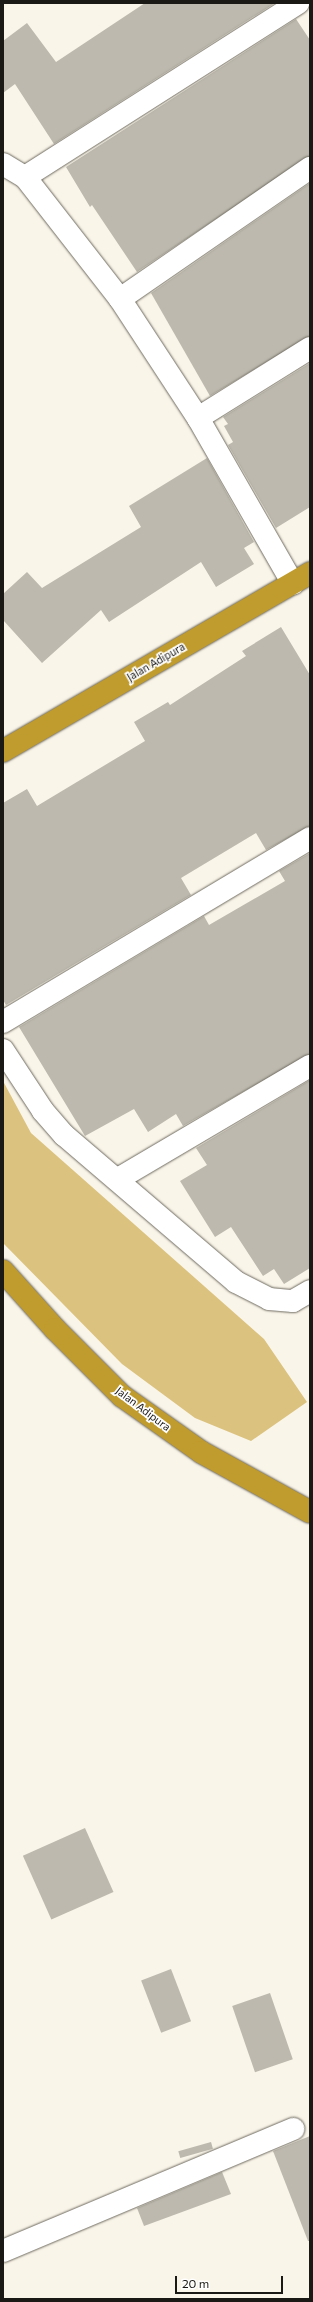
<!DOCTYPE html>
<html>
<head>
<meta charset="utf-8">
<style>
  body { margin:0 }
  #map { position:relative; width:313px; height:2302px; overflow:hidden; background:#faf5e9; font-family:Commissioner,sans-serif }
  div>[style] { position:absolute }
  .green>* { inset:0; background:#dbc27f }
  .building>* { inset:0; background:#bdb9ae; transform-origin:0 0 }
  .roads { filter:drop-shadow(0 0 1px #6e6a60) drop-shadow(0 0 1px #6e6a60) }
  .minor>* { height:22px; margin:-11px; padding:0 11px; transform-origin:11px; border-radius:11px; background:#fff }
  .highway>* { height:22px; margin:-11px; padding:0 11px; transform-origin:11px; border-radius:11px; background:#c09b2d }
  span { translate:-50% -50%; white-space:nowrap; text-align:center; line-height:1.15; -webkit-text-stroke:3.5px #fff; paint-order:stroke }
  .street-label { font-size:11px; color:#1b1915 }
  .frame { position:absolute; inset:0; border:4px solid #1b1915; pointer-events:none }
  .scale { position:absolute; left:175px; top:2276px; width:108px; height:18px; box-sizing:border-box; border:2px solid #1b1915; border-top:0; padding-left:5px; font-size:12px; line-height:14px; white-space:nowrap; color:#1b1915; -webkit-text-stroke:3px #fff; paint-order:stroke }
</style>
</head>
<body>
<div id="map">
  <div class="green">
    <i style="clip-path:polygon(3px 1081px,31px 1133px,264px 1339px,307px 1402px,251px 1441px,195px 1418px,122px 1364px,3px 1243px)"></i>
  </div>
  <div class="building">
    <i style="clip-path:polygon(145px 3px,275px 3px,54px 144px,15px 84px,3px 93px,3px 41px,27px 23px,56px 62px)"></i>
    <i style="clip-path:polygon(296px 19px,310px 40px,310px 156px,137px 272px,92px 205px,90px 207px,66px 167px)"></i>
    <i style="clip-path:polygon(310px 183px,310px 336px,210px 396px,151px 293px)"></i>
    <i style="clip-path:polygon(310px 363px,310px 507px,276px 528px,228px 445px,233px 442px,224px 426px,228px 424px,223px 417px)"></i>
    <i style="clip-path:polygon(207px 458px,254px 542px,244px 548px,254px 564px,216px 587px,201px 562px,109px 622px,101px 610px,42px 663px,3px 620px,3px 594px,27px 572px,42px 588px,141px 527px,129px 506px)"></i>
    <i style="clip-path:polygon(281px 627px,310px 675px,310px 826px,266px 850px,256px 833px,181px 878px,191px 895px,6px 1005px,3px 1000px,3px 803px,27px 789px,37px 806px,145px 741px,134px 722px,168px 702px,170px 705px,246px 656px,242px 651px)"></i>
    <i style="clip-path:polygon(310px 853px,310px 1054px,183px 1126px,176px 1114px,148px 1132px,134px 1109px,85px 1136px,19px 1027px,204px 916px,209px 925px,285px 881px,279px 871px)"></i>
    <i style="clip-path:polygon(310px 1080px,310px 1268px,284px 1284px,274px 1269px,263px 1276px,231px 1227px,215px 1237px,180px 1181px,207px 1165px,196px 1148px)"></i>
    <i style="left:85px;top:1828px;width:70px;height:68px;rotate:66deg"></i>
    <i style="left:171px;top:1969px;width:56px;height:32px;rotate:69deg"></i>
    <i style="left:270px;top:1993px;width:70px;height:40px;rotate:71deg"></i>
    <i style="clip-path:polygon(310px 2136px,310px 2241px,308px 2241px,273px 2151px)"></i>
    <i style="left:211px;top:2142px;width:7px;height:34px;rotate:74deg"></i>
    <i style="clip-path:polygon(222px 2172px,231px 2194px,144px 2226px,137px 2208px)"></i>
  </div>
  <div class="roads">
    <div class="minor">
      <i style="left:3px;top:164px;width:26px;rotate:31deg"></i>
      <i style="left:25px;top:177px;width:155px;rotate:52.1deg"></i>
      <i style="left:120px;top:299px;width:142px;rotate:56.8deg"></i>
      <i style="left:198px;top:418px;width:191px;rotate:60.2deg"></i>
      <i style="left:25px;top:177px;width:324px;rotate:-32.5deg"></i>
      <i style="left:120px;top:299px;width:231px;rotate:-34.6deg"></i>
      <i style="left:198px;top:418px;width:132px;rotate:-32deg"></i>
      <i style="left:3px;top:1022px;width:358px;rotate:-30.9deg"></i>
      <i style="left:3px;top:1050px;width:73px;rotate:56.7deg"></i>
      <i style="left:43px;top:1111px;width:32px;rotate:49deg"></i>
      <i style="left:64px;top:1135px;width:226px;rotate:40.5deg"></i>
      <i style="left:236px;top:1282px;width:37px;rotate:27deg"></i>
      <i style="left:269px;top:1299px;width:24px;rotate:5deg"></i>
      <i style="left:293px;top:1301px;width:20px;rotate:-30deg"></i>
      <i style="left:118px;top:1179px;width:223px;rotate:-30.5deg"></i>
      <i style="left:3px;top:2251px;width:315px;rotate:-22.8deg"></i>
    </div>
    <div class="highway">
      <i style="left:3px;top:751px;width:355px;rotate:-30.1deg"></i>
      <i style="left:3px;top:1271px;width:78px;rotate:48.1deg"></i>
      <i style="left:55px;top:1329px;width:95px;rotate:45deg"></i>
      <i style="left:122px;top:1396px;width:97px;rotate:35.3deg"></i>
      <i style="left:201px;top:1452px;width:124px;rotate:28.8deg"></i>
    </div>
  </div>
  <div class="street-label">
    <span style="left:156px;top:662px;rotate:-30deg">Jalan Adipura</span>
    <span style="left:143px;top:1409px;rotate:37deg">Jalan Adipura</span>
  </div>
  <div class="frame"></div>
  <div class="scale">20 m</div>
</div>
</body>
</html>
